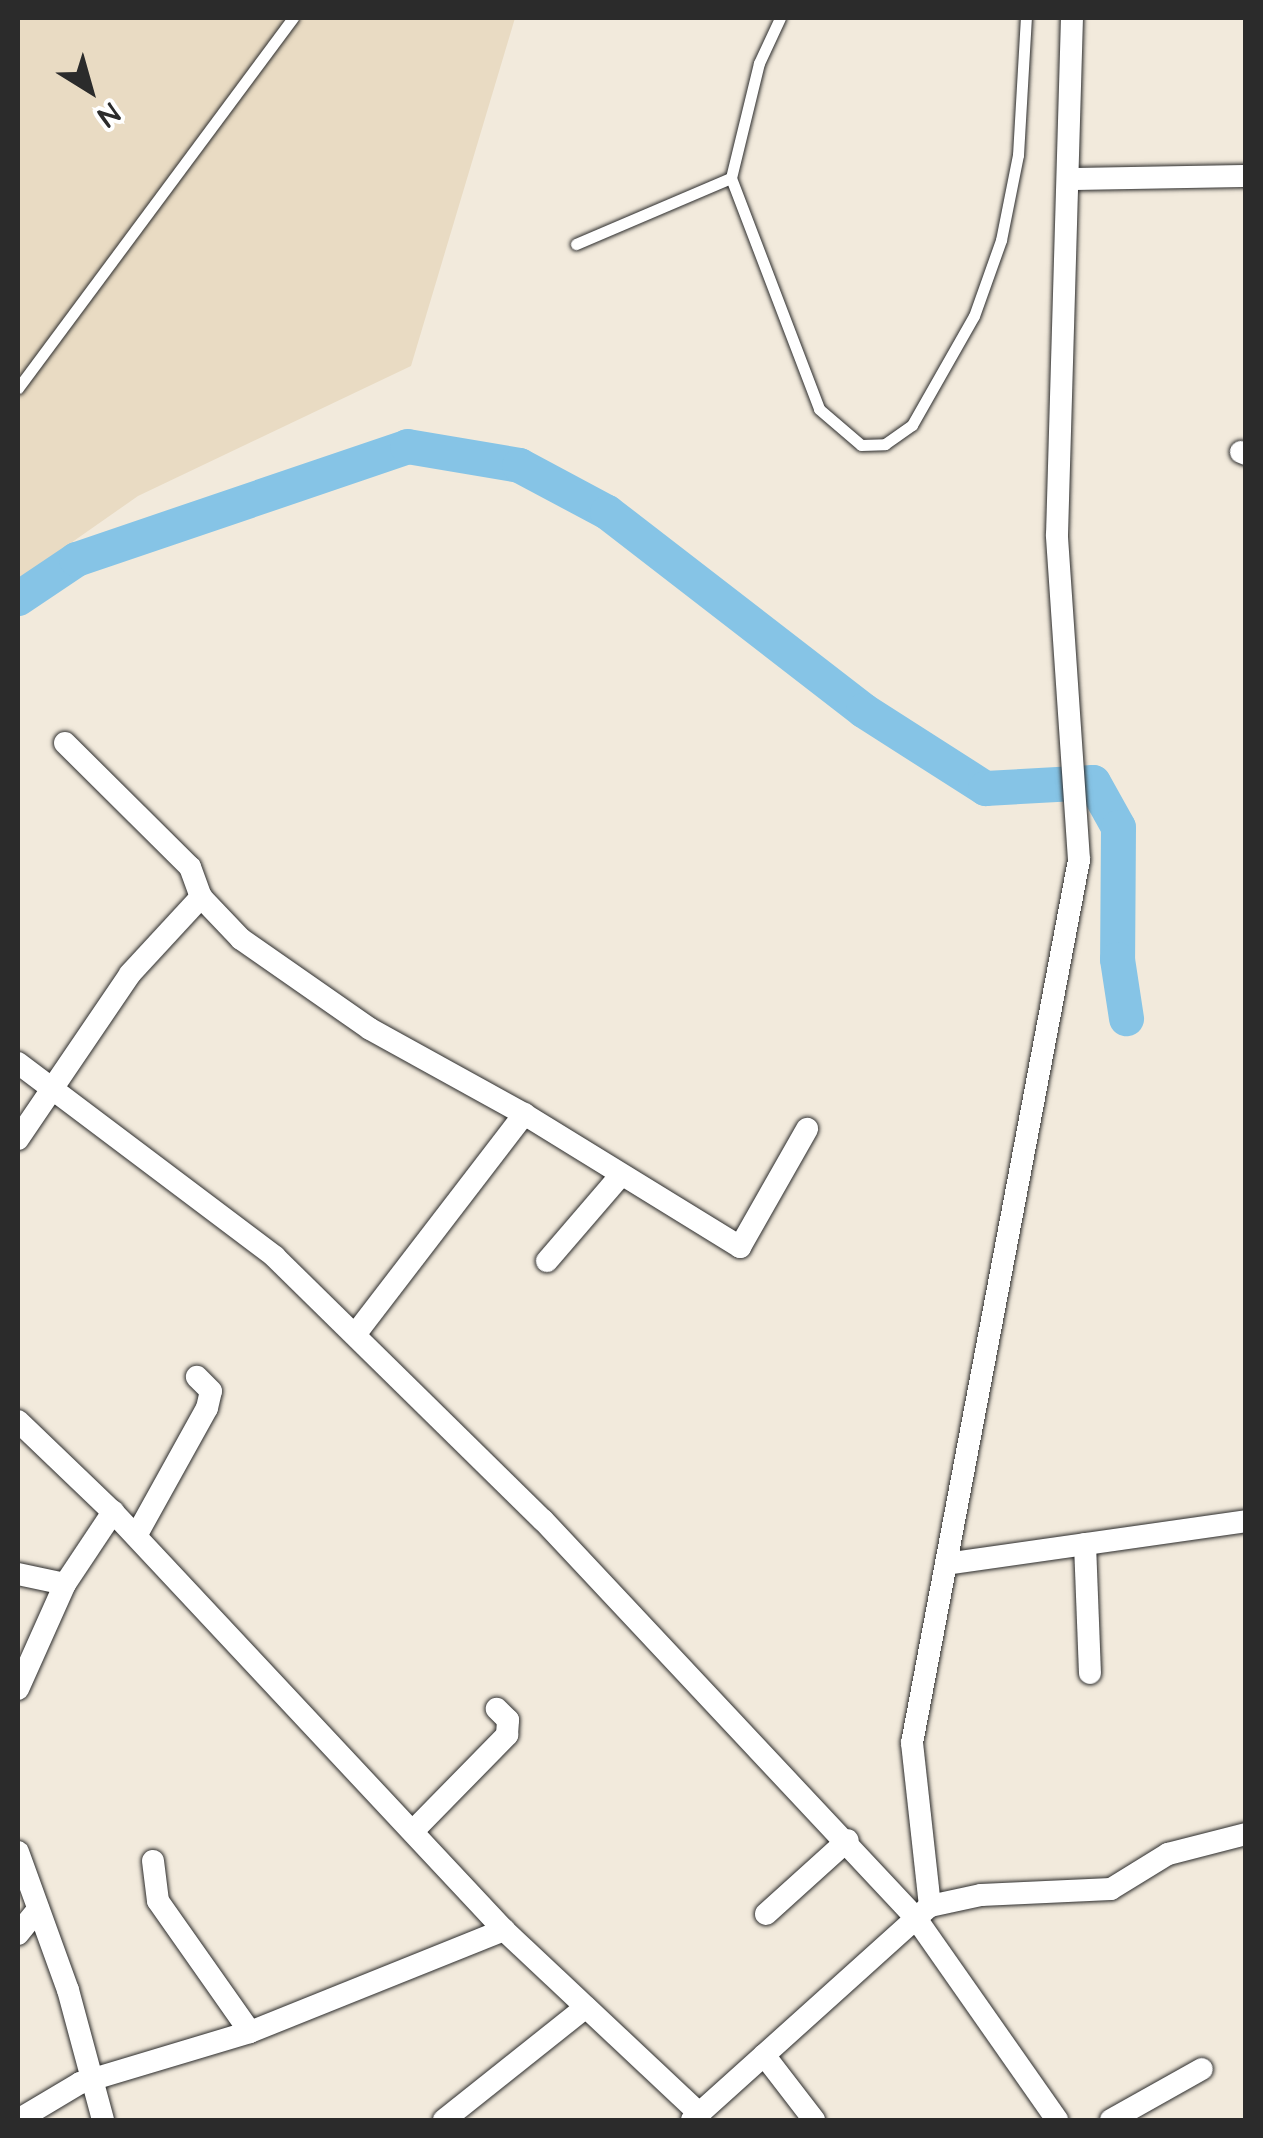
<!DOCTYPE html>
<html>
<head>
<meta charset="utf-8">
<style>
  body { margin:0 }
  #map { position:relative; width:1263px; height:2138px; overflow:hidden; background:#f2eadc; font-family:"Architects Daughter",sans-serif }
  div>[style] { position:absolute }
  .built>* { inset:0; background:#e9dbc3 }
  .river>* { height:35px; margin:-17.5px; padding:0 17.5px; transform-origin:17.5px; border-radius:17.5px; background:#86c4e6 }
  .roads { filter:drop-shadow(0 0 2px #2b2b2b) drop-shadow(0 0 2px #2b2b2b) }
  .service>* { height:11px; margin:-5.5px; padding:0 5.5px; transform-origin:5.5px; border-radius:5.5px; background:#fff }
  .minor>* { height:22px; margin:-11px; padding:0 11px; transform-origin:11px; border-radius:11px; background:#fff }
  span { translate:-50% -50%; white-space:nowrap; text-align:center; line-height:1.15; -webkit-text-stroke:8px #fff; paint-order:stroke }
  .frame { position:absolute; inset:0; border:20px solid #2b2b2b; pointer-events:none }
  .north { position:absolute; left:40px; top:40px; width:100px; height:100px; -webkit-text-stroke:8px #fff; paint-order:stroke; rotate:143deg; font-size:28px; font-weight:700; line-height:40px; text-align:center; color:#2b2b2b }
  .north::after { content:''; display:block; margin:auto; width:35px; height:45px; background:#2b2b2b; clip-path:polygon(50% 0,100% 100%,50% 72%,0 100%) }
</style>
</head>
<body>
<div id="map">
  <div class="built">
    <i style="clip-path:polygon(18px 18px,515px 18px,411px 366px,138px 496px,18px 580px)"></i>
  </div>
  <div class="river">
    <i style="left:18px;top:598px;width:70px;rotate:-33.9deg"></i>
    <i style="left:76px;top:559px;width:350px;rotate:-18.8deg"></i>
    <i style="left:407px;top:446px;width:114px;rotate:9.6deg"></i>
    <i style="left:519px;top:465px;width:100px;rotate:28.1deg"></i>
    <i style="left:607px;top:512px;width:324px;rotate:37.7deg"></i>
    <i style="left:863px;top:710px;width:145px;rotate:32.6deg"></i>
    <i style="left:985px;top:788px;width:108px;rotate:-3.2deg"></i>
    <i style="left:1093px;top:782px;width:51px;rotate:60.9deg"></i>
    <i style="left:1118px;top:827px;width:132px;rotate:90.4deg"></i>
    <i style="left:1117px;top:959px;width:60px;rotate:81.3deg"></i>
  </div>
  <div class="roads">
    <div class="service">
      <i style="left:780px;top:18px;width:50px;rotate:115deg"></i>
      <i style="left:759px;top:63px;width:118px;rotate:103.7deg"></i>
      <i style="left:731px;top:178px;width:247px;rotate:69.1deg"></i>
      <i style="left:819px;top:409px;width:55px;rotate:40.6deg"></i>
      <i style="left:861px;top:445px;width:24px;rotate:-2deg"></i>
      <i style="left:885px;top:444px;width:33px;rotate:-35deg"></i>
      <i style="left:912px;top:425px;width:125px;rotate:-60.4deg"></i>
      <i style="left:974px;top:316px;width:81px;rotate:-70.4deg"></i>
      <i style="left:1001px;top:240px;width:87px;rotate:-78.7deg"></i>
      <i style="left:1018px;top:155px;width:137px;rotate:-86.7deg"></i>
      <i style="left:576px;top:244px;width:168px;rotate:-23.1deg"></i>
      <i style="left:18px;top:388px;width:461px;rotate:-53.4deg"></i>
    </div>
    <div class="minor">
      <i style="left:1072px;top:179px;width:174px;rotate:-1deg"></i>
      <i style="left:1241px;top:452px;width:5px;rotate:22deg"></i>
      <i style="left:65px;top:743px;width:176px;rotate:44.8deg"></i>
      <i style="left:190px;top:867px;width:32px;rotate:70deg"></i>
      <i style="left:201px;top:897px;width:58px;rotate:46.4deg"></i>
      <i style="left:241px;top:939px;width:157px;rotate:34.9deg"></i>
      <i style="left:370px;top:1029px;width:176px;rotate:28.9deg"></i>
      <i style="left:18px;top:1063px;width:322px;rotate:37deg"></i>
      <i style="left:275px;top:1257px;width:375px;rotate:44.5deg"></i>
      <i style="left:543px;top:1520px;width:544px;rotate:46.86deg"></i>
      <i style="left:915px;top:1917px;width:248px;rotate:55deg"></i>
      <i style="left:18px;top:1139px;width:199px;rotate:-55.8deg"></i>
      <i style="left:130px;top:974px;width:105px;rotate:-47.3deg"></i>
      <i style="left:547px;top:1261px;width:113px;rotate:-49.3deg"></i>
      <i style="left:357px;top:1332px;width:275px;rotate:-52.5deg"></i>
      <i style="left:524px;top:1114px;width:254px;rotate:31.6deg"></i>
      <i style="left:740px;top:1247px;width:136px;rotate:-60.4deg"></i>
      <i style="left:18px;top:1421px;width:132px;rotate:43.8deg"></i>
      <i style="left:113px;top:1512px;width:572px;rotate:46.91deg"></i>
      <i style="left:504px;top:1930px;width:269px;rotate:43.2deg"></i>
      <i style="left:136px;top:1536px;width:146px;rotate:-61deg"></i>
      <i style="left:207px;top:1408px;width:17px;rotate:-77deg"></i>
      <i style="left:211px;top:1391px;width:20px;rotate:-135deg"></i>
      <i style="left:1085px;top:1544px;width:129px;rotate:87.8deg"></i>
      <i style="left:952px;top:1563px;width:297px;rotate:-8.1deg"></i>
      <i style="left:18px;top:1574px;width:48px;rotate:12deg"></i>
      <i style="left:18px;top:1689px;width:115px;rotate:-65.9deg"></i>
      <i style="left:65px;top:1584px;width:87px;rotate:-56.3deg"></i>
      <i style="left:415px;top:1829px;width:132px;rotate:-45.6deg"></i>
      <i style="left:507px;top:1735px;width:15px;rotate:-86deg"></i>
      <i style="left:508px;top:1720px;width:16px;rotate:-135deg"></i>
      <i style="left:18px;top:1852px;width:147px;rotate:70.1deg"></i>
      <i style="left:68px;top:1990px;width:135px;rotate:74.9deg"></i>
      <i style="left:153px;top:1861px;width:40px;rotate:82.9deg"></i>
      <i style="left:158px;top:1901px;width:160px;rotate:54.9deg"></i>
      <i style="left:930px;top:1906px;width:164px;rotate:-96.3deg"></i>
      <i style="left:912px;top:1743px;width:899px;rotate:-79.29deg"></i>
      <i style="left:1079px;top:860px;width:326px;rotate:-93.9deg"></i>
      <i style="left:1057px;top:535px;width:517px;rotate:-88.34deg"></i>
      <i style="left:766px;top:1914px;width:110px;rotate:-42.1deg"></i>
      <i style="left:18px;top:1934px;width:32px;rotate:-51deg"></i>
      <i style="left:764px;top:2055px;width:82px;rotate:52.4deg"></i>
      <i style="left:18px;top:2120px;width:72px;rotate:-30.8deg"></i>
      <i style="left:80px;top:2083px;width:177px;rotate:-16.7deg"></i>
      <i style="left:250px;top:2032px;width:274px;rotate:-21.9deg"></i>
      <i style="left:444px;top:2120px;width:181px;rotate:-38.5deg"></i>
      <i style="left:692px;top:2120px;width:320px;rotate:-42deg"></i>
      <i style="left:930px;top:1906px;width:52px;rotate:-12.2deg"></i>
      <i style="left:981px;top:1895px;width:130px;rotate:-2.6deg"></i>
      <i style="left:1111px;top:1889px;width:67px;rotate:-31.6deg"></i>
      <i style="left:1168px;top:1854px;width:81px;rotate:-14.4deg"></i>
      <i style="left:1111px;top:2120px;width:104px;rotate:-29.3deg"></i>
    </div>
  </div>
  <div class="frame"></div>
  <div class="north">N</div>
</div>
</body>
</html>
